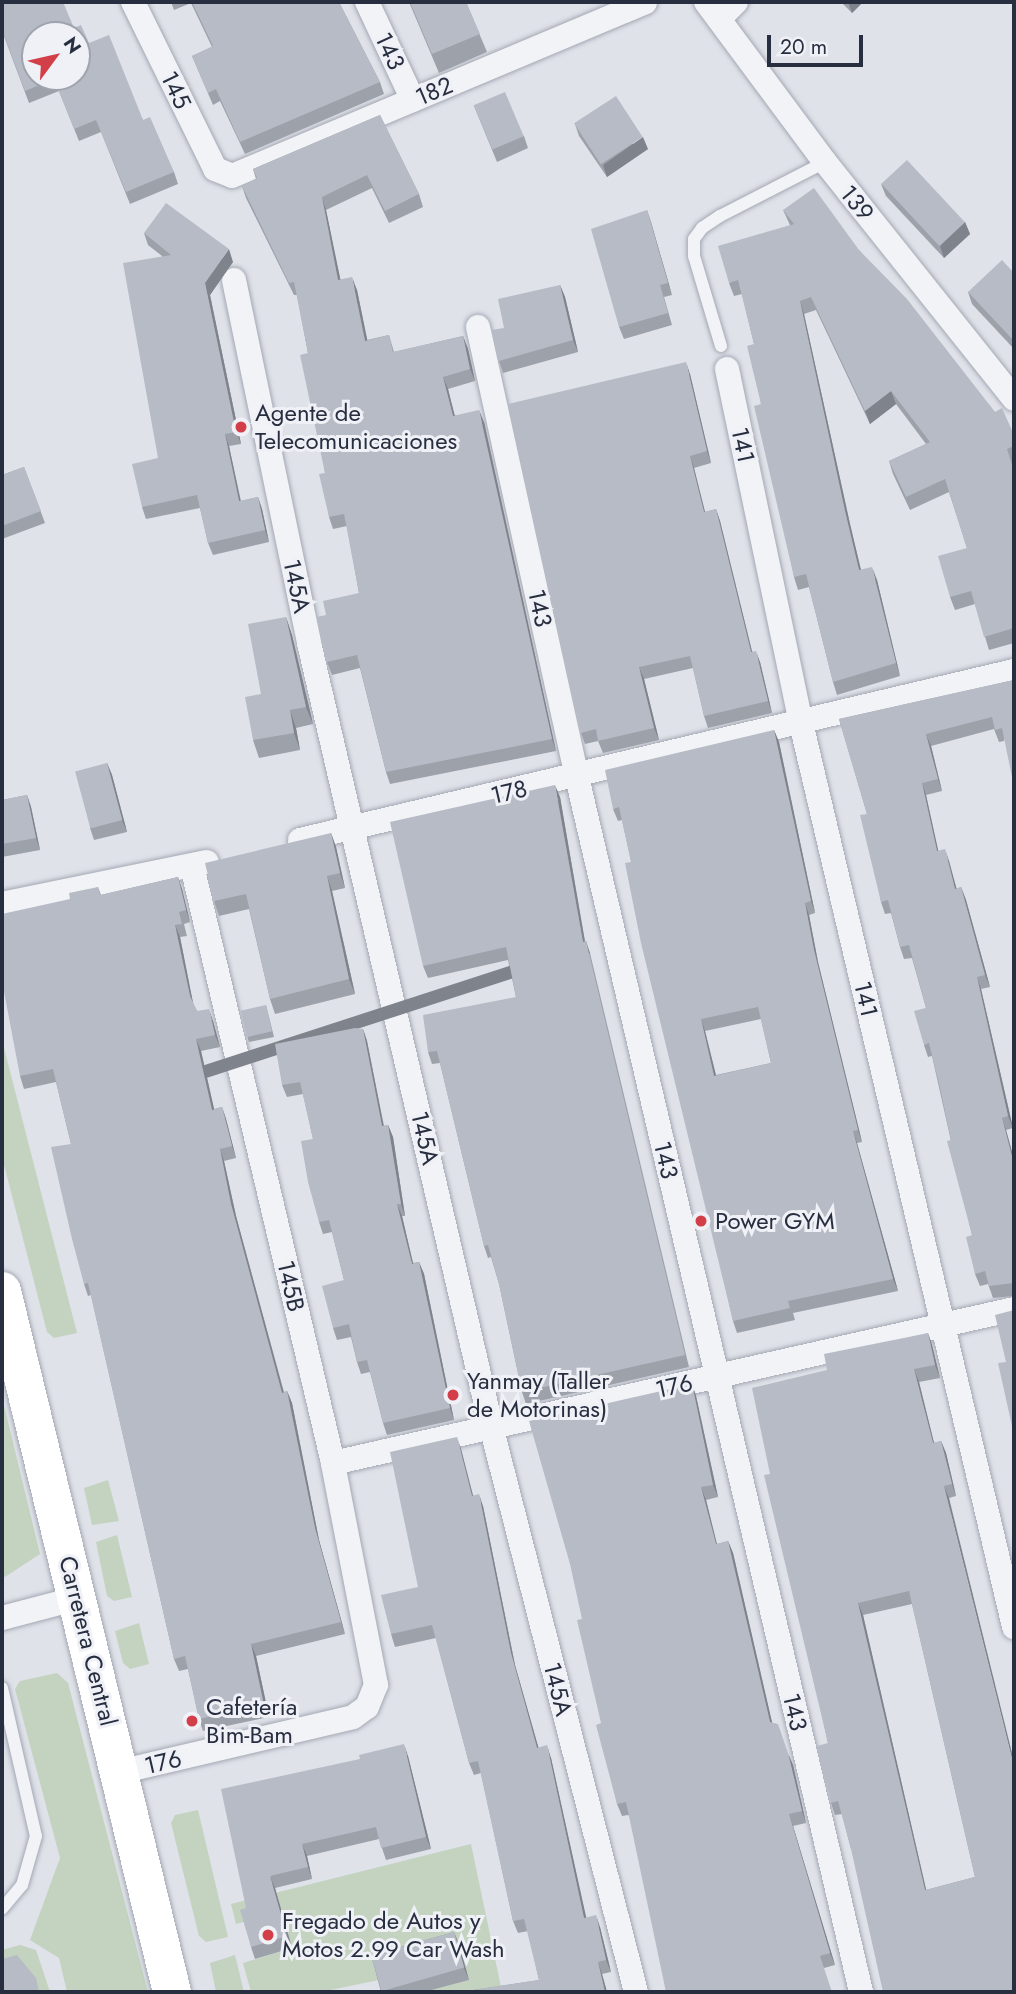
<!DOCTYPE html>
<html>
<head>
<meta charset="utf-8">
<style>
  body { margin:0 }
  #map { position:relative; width:1016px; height:1994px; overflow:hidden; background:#dfe2e9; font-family:Jost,sans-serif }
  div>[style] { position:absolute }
  .green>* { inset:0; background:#c3d3c0 }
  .roads { filter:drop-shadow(0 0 2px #a4a8b3) drop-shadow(0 0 2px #a4a8b3) }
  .service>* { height:12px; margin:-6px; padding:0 6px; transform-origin:6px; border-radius:6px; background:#f2f3f7 }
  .minor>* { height:24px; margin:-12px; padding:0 12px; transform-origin:12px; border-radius:12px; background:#f2f3f7 }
  .primary>* { height:38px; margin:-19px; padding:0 19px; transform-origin:19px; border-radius:19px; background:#fff }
  .wall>* { inset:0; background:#9da1aa }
  .shaded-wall>* { inset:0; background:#7f838b; transform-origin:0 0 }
  .building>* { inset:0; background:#b6bbc6; transform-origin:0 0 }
  .dots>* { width:19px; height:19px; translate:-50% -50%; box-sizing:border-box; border:4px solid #eff1f6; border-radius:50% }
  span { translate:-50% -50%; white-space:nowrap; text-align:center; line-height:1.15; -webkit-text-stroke:6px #eff1f6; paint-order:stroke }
  .street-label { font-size:24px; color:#272e40 }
  .poi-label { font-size:24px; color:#272e40 }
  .left { translate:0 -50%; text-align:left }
  .frame { position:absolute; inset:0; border:4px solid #272e40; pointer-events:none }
  .north { position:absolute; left:21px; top:21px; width:70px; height:70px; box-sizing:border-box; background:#eff1f6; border:2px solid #9fa3ad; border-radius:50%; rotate:57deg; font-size:19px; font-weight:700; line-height:28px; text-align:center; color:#272e40 }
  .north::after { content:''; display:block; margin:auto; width:24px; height:32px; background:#d33f49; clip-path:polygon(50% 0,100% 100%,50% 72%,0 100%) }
  .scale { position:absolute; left:767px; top:35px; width:96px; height:32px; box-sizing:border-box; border:4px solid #272e40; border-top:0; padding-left:9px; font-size:21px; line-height:24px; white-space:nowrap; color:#272e40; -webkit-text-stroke:5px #eff1f6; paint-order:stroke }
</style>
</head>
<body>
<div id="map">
  <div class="green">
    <i style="clip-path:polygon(2px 1040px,77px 1333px,54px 1338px,47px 1332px,2px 1157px)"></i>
    <i style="clip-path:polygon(2px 1397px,40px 1554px,5px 1577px,2px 1574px)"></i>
    <i style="clip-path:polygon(108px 1480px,119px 1521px,92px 1525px,84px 1488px)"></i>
    <i style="clip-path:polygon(117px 1535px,132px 1597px,114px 1601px,107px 1596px,96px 1542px)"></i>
    <i style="clip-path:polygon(139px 1623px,149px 1664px,130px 1669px,123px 1663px,115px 1631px)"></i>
    <i style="clip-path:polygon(57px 1673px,68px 1683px,148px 1992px,67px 1992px,59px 1958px,30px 1940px,60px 1858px,15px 1689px,20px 1681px)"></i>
    <i style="clip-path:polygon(198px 1810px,228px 1937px,206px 1942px,199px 1936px,171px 1823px,175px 1815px)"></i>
    <i style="clip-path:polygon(471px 1844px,502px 1992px,421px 1992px,469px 1980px,458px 1944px,379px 1980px,321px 1992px,251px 1992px,243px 1963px,292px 1948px,281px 1912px,236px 1924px,231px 1904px)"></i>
    <i style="clip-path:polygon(20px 1945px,36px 1950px,50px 1992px,2px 1991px,2px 1950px)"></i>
    <i style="clip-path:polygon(235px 1955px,244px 1992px,216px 1992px,210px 1963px)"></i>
  </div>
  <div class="roads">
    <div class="service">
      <i style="left:721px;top:346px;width:94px;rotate:-106.7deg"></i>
      <i style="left:694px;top:256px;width:17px;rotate:-90deg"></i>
      <i style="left:694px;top:239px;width:14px;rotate:-54deg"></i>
      <i style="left:702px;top:228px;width:22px;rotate:-34deg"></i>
      <i style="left:720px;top:216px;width:118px;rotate:-27.2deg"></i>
      <i style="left:2px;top:1688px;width:152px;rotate:77.1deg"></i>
      <i style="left:36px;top:1836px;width:51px;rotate:105.9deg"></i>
      <i style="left:22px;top:1885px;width:31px;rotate:130deg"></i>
    </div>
    <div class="minor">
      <i style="left:133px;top:2px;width:186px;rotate:63.8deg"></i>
      <i style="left:215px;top:169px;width:18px;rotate:22deg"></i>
      <i style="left:232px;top:176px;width:448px;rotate:-22.8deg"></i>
      <i style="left:367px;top:2px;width:108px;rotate:64.9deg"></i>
      <i style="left:706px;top:2px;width:199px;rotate:53.4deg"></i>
      <i style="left:825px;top:162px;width:303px;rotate:51.4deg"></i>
      <i style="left:719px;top:19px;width:24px;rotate:-45deg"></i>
      <i style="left:234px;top:280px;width:371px;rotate:78.3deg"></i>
      <i style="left:309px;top:643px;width:804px;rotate:76.91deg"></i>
      <i style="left:491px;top:1426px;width:584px;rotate:75.63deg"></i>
      <i style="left:478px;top:327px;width:461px;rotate:77.6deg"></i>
      <i style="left:577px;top:777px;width:1248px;rotate:76.84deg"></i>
      <i style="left:727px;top:369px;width:362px;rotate:78.2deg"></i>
      <i style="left:801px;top:723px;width:929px;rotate:76.74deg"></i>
      <i style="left:300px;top:840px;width:734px;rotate:-13.32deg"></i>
      <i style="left:2px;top:904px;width:209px;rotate:-11.6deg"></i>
      <i style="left:333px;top:1463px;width:698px;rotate:-12.74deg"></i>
      <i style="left:2px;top:1618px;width:79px;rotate:-14.7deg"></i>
      <i style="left:119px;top:1772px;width:240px;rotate:-13.2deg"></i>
      <i style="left:353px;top:1717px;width:17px;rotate:-36deg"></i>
      <i style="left:367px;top:1707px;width:24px;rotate:-68deg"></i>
      <i style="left:376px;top:1685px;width:226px;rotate:-101deg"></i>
      <i style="left:333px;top:1463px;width:613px;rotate:-103.29deg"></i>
    </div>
    <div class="primary">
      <i style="left:2px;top:1291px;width:721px;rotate:76.37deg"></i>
    </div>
  </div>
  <div class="wall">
    <i style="clip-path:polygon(171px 2px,339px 2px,380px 82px,384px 94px,245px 154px,220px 101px,213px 105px,192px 56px,212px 47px,191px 3px,174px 10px)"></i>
    <i style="clip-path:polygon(409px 2px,466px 2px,487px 52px,439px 73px)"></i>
    <i style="clip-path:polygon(841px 2px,863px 2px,852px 13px)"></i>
    <i style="clip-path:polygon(74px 28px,89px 43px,143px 120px,174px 172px,178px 184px,130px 204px,101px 132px,79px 141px,59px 91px,29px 103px,2px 31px)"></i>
    <i style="clip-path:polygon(474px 106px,524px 136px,528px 148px,497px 162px)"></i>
    <i style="clip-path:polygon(380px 115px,419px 194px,423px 207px,389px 223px,372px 188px,326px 210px,340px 279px,357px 290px,367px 340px,389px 335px,394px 352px,463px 336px,468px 349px,475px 381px,448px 389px,454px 415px,484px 422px,556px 751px,390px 784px,386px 772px,360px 668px,332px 675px,327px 662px,326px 615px,359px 593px,347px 526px,333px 529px,329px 517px,325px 473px,308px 353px,297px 295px,294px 295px,246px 198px,242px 186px,256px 179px,253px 169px)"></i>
    <i style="clip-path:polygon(575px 124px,648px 149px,607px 177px,579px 136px)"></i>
    <i style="clip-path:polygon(881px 184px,965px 222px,970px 234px,944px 258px,886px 196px)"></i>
    <i style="clip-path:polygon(647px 210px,672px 295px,664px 297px,672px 325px,624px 339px,619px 327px)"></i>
    <i style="clip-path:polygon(783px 210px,859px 250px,1014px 435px,1014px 462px,1012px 463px,1014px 469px,1014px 643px,989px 650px,975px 604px,955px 610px,950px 597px,967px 548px,949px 492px,910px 510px,893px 474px,889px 461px,926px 444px,896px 404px,870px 424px,816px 310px,804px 314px,850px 524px,861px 570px,877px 580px,900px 676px,837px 695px,833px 682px,809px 587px,798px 590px,794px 577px,761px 404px,754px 344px,742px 294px,734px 296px,729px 283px,790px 225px)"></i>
    <i style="clip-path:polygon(144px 233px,233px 262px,210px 295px,241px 444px,229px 446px,241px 501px,258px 497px,262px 509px,269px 542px,213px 555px,208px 543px,200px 508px,146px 519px,142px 507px,158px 458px,162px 256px,148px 245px)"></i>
    <i style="clip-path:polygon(1014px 273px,1014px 349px,972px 304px,968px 292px)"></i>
    <i style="clip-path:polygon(560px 285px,565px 297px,578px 352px,503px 373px,499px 361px,504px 328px)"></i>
    <i style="clip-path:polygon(690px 374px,711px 463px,694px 468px,705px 512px,716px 509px,720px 521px,752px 651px,760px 662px,772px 713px,708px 728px,704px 716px,693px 668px,644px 679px,659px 740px,603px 753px,598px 741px,585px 744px,581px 733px)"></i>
    <i style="clip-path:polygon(24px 467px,45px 523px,2px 539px,2px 475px)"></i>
    <i style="clip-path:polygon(286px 617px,292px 635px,313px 724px,296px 728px,300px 750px,259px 758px,253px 740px,261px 694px)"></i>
    <i style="clip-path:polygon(1014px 680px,1004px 741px,999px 742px,994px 729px,931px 746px,942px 791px,926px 795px,938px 851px,949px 861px,956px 889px,961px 887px,966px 900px,990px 987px,981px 989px,1013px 1128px,1006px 1130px,1014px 1159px,1014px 1296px,993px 1298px,988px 1284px,980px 1286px,975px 1274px,972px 1235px,932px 1056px,928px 1057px,924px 1045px,926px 1008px,912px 958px,904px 959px,900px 947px,891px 913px,885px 914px,881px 902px,867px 814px,839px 719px)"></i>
    <i style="clip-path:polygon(evenodd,774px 730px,779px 742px,815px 913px,809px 915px,818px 962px,862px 1142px,857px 1143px,898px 1291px,793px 1313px,795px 1320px,737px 1333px,733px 1321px,622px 820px,618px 821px,613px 809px,774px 730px,761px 1019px,771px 1063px,716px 1075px,705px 1031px,761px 1019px)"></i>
    <i style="clip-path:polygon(107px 763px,112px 775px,127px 832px,94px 840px,90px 828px)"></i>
    <i style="clip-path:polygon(27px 795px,31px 807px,40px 850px,2px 857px,2px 800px)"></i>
    <i style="clip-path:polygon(560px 797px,585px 941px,590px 953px,689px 1367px,526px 1404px,522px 1392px,499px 1284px,491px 1257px,488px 1258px,484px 1246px,440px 1063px,432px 1064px,428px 1052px,516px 997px,508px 960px,428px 978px,423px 966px)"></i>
    <i style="clip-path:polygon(331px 833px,336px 847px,345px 888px,332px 891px,355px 994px,275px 1014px,270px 999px,249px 909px,219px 916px,214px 901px)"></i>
    <i style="clip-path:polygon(178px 877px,182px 889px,190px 922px,184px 924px,187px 936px,180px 937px,193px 1003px,197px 1011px,213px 1021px,220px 1047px,201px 1051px,214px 1109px,222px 1107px,226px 1119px,236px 1158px,224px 1161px,236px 1216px,284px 1392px,287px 1391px,292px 1403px,319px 1540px,345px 1634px,256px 1656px,269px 1717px,203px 1731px,199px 1719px,188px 1669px,179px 1671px,174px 1659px,91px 1295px,88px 1296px,84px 1284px,71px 1144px,56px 1082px,24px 1089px,20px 1076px,70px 899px,98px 887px,101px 895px)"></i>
    <i style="clip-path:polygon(266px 1005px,274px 1037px,249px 1042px,247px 1036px)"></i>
    <i style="clip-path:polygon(363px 1029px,367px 1041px,384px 1126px,388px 1125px,393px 1137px,405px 1216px,402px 1216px,413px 1263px,419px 1262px,424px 1274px,454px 1420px,387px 1435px,383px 1423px,370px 1372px,361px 1374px,357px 1362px,351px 1337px,337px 1340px,333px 1328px,344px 1280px,332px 1232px,323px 1234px,319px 1222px,313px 1139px,303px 1094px,287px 1097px,282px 1085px)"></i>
    <i style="clip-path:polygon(evenodd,928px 1333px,932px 1345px,940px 1378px,919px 1382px,934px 1443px,941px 1441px,946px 1453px,956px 1496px,949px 1498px,1014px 1992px,851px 1849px,842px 1814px,835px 1815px,831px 1803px,828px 1743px,770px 1474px,827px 1370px,928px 1333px,912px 1604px,975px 1877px,926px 1890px,863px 1615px,912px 1604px)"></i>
    <i style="clip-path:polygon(692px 1384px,696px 1396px,718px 1497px,706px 1500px,717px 1544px,728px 1541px,733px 1553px,772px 1723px,793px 1765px,806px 1823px,793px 1826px,835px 1965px,824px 1968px,628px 1815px,622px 1816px,617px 1804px,582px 1619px)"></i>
    <i style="clip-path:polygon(461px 1449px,473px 1495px,483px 1506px,515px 1665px,538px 1747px,551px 1758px,586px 1918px,600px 1927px,611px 1972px,602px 1974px,607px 1992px,460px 1992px,539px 1980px,528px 1931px,518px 1933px,513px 1921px,481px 1773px,474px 1775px,469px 1763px,436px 1638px,395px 1647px,391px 1634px,418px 1587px)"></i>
    <i style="clip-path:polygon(408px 1756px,431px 1849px,386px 1860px,379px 1839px,307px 1856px,312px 1879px,275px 1888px,292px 1948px,255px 1959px,251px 1947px,246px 1908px,360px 1759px)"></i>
    <i style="clip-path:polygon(454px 1932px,469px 1980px,424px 1992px,381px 1992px,371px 1955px)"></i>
  </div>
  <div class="shaded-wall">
    <i style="clip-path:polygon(848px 2px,863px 2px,852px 13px)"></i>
    <i style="clip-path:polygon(643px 137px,648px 149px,607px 177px,603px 165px)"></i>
    <i style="clip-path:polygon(322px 197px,326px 210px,343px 292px,338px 280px)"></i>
    <i style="clip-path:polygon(647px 210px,651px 222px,672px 295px,668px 283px)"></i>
    <i style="clip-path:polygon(965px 222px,970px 234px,944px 258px,940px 246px)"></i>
    <i style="clip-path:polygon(229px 249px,233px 262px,210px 295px,241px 444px,236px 432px,205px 283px)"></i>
    <i style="clip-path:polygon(352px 277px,357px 290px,370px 353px,365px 341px)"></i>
    <i style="clip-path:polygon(560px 285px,565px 297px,578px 352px,573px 340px)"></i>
    <i style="clip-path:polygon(800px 301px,804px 314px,850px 524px,864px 583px,859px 570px,845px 511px)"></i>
    <i style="clip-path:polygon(463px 336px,468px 349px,475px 381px,470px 369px)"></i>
    <i style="clip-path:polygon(686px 362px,690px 374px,711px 463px,707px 451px)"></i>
    <i style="clip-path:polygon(443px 377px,448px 389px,458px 428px,453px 416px)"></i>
    <i style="clip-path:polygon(891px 391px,896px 404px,870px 424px,865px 411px)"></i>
    <i style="clip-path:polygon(479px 410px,484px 422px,556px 751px,552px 739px)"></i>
    <i style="clip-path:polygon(225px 434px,229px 446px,243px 513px,239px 501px)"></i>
    <i style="clip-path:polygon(690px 456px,694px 468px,708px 524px,704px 512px)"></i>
    <i style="clip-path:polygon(258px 497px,262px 509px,269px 542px,265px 530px)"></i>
    <i style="clip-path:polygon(716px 509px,720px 521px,755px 664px,751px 652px)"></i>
    <i style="clip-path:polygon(872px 567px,877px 580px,900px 676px,896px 663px)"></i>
    <i style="clip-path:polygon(286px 617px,292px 635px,313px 724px,306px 707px)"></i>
    <i style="clip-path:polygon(756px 651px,760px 662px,772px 713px,768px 701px)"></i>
    <i style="clip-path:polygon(639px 667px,644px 679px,659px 740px,654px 728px)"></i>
    <i style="clip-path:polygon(290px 710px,296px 728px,300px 750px,294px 733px)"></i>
    <i style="clip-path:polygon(774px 730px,779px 742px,815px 913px,811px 901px)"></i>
    <i style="clip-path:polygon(926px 734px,931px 746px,942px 791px,938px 779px)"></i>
    <i style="clip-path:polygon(107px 763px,112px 775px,127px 832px,122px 820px)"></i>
    <i style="clip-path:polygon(922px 783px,926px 795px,941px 863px,937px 851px)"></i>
    <i style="clip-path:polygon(555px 785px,560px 797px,587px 954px,583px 942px)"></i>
    <i style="clip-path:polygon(27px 795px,31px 807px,40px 850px,36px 838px)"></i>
    <i style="clip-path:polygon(331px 833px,336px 847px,345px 888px,340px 873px)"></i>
    <i style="clip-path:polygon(945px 849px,949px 861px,960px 901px,955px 889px)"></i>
    <i style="clip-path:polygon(327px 876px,332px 891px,355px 994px,349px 979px)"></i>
    <i style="clip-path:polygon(178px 877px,182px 889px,190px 922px,186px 910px)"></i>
    <i style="clip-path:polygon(961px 887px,966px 900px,990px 987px,985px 975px)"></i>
    <i style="clip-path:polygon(805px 903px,809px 915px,818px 962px,862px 1142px,858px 1130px,814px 950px)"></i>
    <i style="clip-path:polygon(175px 925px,180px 937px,194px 1008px,190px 996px)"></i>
    <i style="left:586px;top:941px;width:13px;height:426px;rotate:72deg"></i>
    <i style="clip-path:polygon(977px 977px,981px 989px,1013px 1128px,1008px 1116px)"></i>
    <i style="clip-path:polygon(209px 1009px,213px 1021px,220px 1047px,215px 1035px)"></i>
    <i style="clip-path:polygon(701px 1019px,705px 1031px,719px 1088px,714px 1076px)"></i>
    <i style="clip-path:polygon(363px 1029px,367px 1041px,386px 1138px,382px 1126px)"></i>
    <i style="clip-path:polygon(196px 1039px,201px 1051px,217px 1122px,212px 1110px)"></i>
    <i style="clip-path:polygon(222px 1107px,226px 1119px,236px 1158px,232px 1146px)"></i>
    <i style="clip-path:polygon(1002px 1118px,1006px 1130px,1014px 1159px,1014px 1164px)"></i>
    <i style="clip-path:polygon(388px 1125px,393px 1137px,405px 1216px,401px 1204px)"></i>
    <i style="clip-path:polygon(853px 1131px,857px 1143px,898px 1291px,893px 1279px)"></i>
    <i style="clip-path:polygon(220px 1149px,224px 1161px,236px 1216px,287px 1405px,282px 1393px,231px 1204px)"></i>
    <i style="clip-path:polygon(397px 1204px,402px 1216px,416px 1276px,412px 1264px)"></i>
    <i style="clip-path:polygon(419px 1262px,424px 1274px,454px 1420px,450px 1408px)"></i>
    <i style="clip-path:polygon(928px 1333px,932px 1345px,940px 1378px,935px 1365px)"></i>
    <i style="clip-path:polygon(914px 1369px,919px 1382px,937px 1455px,933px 1443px)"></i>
    <i style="clip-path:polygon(692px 1384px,696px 1396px,718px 1497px,713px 1485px)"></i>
    <i style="clip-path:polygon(287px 1391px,292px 1403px,319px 1540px,345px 1634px,341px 1622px,315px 1528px)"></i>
    <i style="clip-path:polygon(457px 1437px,461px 1449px,476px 1508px,472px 1496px)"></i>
    <i style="clip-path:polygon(941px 1441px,946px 1453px,956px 1496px,952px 1484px)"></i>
    <i style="clip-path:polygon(944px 1486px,949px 1498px,1014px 1761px,1014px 1767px)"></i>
    <i style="clip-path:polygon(701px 1487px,706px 1500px,720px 1557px,716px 1544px)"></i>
    <i style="clip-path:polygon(479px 1494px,483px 1506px,515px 1665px,542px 1760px,537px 1748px,511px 1653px)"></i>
    <i style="clip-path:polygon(728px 1541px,733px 1553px,775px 1735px,770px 1722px)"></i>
    <i style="clip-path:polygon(858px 1603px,863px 1615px,929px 1902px,925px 1890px)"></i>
    <i style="clip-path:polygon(251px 1644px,256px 1656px,269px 1717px,264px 1705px)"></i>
    <i style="clip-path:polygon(404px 1744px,408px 1756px,431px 1849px,426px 1837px)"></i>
    <i style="clip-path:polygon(547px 1745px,551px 1758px,589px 1930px,584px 1918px)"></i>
    <i style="clip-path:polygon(788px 1753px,793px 1765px,806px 1823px,802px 1811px)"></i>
    <i style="clip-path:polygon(789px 1814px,793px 1826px,835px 1965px,830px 1953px)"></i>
    <i style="clip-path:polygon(302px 1844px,307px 1856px,312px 1879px,308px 1867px)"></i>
    <i style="clip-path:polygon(270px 1876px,275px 1888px,292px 1948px,287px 1936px)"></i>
    <i style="clip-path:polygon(596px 1915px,600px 1927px,611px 1972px,606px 1960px)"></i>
    <i style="clip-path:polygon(454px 1932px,459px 1944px,469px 1980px,464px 1968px)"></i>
    <i style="clip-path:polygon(598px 1962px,602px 1974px,607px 1992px,605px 1992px)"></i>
  </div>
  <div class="building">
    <i style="clip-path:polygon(evenodd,2px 2px,63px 2px,74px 28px,81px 25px,89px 43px,109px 35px,143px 120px,150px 117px,174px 172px,126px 192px,96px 120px,74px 129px,54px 79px,25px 91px,2px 30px,2px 2px,35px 35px,77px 35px,77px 77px,35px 77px,35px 35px)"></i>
    <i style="clip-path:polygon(192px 2px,339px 2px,380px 82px,240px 142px,216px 89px,208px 93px,192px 56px,213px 46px)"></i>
    <i style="clip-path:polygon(410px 2px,466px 2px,480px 34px,432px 54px)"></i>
    <i style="left:505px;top:92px;width:48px;height:34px;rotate:67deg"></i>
    <i style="left:616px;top:96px;width:49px;height:50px;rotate:57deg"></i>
    <i style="clip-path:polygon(380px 115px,419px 194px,385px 211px,367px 175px,322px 197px,338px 280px,352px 277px,365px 341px,389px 335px,393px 352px,463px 336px,470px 369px,443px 377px,453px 416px,479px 410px,552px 739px,386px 772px,357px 655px,327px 662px,317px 617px,326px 615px,323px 601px,359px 593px,344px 514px,329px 517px,319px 474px,325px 473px,300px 355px,308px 353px,294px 282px,289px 283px,242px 186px,257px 178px,253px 169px)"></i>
    <i style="left:907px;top:160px;width:85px;height:35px;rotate:47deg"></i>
    <i style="clip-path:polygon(814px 188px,859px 250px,907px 299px,995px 412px,1002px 408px,1014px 435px,1014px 446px,1007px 449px,1014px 471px,1014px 518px,1013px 518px,1014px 522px,1014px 628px,984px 637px,971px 591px,950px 597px,938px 556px,967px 548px,945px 479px,906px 497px,889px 461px,930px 442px,891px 391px,865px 411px,811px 297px,800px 301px,845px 511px,859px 570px,872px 567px,896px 663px,833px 682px,806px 574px,794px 577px,754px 406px,761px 404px,747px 346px,754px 344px,738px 280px,729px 283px,718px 246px,794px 224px,783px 210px)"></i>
    <i style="clip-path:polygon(166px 203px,229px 249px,205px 283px,236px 432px,225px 434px,239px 501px,258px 497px,265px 530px,208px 543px,197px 495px,142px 507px,132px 464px,158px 458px,123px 263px,171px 255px,144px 233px)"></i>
    <i style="clip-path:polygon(647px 210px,668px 283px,660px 285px,668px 313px,619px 327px,591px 229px)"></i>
    <i style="clip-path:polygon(1002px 260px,1014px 273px,1014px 341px,968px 292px)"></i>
    <i style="clip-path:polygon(560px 285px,573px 340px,499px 361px,492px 330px,504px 328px,498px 299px)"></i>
    <i style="clip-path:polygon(686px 362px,707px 451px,690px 456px,704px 512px,716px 509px,751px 652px,756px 651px,768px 701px,704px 716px,690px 656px,639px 667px,654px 728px,598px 741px,596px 729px,581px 733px,508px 404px)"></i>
    <i style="clip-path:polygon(24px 467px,41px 511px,2px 526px,2px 475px)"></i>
    <i style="clip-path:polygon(286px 617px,306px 707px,290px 710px,294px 733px,253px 740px,245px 697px,261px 694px,248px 624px)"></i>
    <i style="clip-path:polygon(1014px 680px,1014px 787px,1002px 728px,995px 730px,992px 717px,926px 734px,938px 779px,922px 783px,937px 851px,945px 849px,955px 889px,961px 887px,985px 975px,977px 977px,1008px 1116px,1002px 1118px,1014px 1164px,1014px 1283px,989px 1286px,985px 1271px,975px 1274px,966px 1237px,972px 1235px,947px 1141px,951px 1140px,940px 1088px,929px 1043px,924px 1045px,914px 1011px,926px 1008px,909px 945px,900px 947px,888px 900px,881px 902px,860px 815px,867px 814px,839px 719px)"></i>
    <i style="clip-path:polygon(evenodd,774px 730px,811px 901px,805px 903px,814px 950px,858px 1130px,853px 1131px,893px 1279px,788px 1301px,790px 1308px,733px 1321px,641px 943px,625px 863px,631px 862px,619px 807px,613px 809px,605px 770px,774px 730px,758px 1007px,771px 1063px,714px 1076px,701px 1019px,758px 1007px)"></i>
    <i style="left:107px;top:763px;width:59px;height:33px;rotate:75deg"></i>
    <i style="clip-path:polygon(555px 785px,583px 942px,586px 941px,685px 1355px,522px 1392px,499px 1284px,488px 1245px,484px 1246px,437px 1051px,428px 1052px,423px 1015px,516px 997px,506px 947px,423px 966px,390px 822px)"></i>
    <i style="clip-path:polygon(27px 795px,36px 838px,2px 844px,2px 800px)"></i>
    <i style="clip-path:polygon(331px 833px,340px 873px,327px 876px,349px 979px,270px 999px,246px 894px,214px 901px,205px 863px)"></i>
    <i style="clip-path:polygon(178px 877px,186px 910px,179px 912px,182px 924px,175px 925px,190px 996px,197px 1011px,209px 1009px,215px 1035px,196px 1039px,212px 1110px,222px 1107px,232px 1146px,220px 1149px,231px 1204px,282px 1393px,287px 1391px,315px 1528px,341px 1622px,251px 1644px,264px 1705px,199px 1719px,185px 1656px,174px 1659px,88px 1283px,84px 1284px,72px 1239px,51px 1147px,71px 1144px,53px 1069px,20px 1076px,2px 981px,2px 914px,70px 899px,69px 893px,98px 887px,100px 895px)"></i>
    <i style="left:266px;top:1005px;width:27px;height:26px;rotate:77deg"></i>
    <i style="clip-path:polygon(355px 1028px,363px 1029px,382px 1126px,388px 1125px,401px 1204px,397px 1204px,412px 1264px,419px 1262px,450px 1408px,383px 1423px,367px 1360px,357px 1362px,349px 1324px,333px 1328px,322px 1286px,344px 1280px,329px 1220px,319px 1222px,308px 1182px,301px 1141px,313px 1139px,300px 1082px,282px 1085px,275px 1044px)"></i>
    <i style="clip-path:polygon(1014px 1310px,1014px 1435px,998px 1363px,1006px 1362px,995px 1315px)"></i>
    <i style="clip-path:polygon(evenodd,928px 1333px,935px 1365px,914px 1369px,933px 1443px,941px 1441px,952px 1484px,944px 1486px,1014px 1767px,1014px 1992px,883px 1992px,851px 1849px,838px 1801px,831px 1803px,817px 1746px,828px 1743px,764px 1475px,770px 1474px,752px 1388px,827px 1370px,824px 1354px,928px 1333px,909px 1591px,975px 1877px,925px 1890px,858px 1603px,909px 1591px)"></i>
    <i style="clip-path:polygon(692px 1384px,713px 1485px,701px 1487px,716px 1544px,728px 1541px,770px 1722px,778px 1724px,788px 1753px,802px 1811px,789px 1814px,830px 1953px,820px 1956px,832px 1992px,666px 1992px,626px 1802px,617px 1804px,596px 1725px,601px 1723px,577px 1620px,582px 1619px,570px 1564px,529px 1421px)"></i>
    <i style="clip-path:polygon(457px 1437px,472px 1496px,479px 1494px,511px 1653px,537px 1748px,547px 1745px,584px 1918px,596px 1915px,606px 1960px,598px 1962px,605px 1992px,460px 1992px,539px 1980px,524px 1919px,513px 1921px,478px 1761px,469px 1763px,432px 1625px,391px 1634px,381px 1595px,418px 1587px,390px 1452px)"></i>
    <i style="clip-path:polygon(404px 1744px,426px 1837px,381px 1848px,376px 1827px,302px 1844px,308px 1867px,270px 1876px,287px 1936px,251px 1947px,240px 1910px,246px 1908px,221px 1789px,360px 1759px,359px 1755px)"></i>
    <i style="left:454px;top:1932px;width:37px;height:86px;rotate:74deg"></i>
    <i style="clip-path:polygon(17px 1955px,36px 1978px,39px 1992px,2px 1992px,2px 1959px)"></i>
  </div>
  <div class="dots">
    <i style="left:241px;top:427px;background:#d33f49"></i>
    <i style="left:701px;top:1221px;background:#d33f49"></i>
    <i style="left:453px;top:1395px;background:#d33f49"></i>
    <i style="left:192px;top:1721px;background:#d33f49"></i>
    <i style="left:268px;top:1935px;background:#d33f49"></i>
  </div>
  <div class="street-label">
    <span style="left:390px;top:51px;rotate:65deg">143</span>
    <span style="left:176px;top:90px;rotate:64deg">145</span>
    <span style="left:434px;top:91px;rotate:-23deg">182</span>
    <span style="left:857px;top:203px;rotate:51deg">139</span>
    <span style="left:743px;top:445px;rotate:78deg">141</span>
    <span style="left:297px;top:586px;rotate:78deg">145A</span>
    <span style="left:540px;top:608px;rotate:78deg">143</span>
    <span style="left:509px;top:792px;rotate:-13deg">178</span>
    <span style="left:866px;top:999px;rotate:77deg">141</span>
    <span style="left:425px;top:1138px;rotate:77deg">145A</span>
    <span style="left:666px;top:1160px;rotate:77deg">143</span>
    <span style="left:291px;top:1286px;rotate:77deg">145B</span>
    <span style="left:674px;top:1386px;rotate:-12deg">176</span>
    <span style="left:88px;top:1641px;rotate:76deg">Carretera Central</span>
    <span style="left:558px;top:1689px;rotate:76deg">145A</span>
    <span style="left:795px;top:1712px;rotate:77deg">143</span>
    <span style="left:163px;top:1762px;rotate:-13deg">176</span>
  </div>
  <div class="poi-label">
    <span class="left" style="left:255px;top:427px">Agente de<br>Telecomunicaciones</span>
    <span class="left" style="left:715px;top:1221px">Power GYM</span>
    <span class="left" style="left:467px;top:1395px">Yanmay (Taller<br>de Motorinas)</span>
    <span class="left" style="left:206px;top:1721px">Cafetería<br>Bim-Bam</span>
    <span class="left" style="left:282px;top:1935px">Fregado de Autos y<br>Motos 2.99 Car Wash</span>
  </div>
  <div class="frame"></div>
  <div class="north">N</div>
  <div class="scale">20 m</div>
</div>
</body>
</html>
